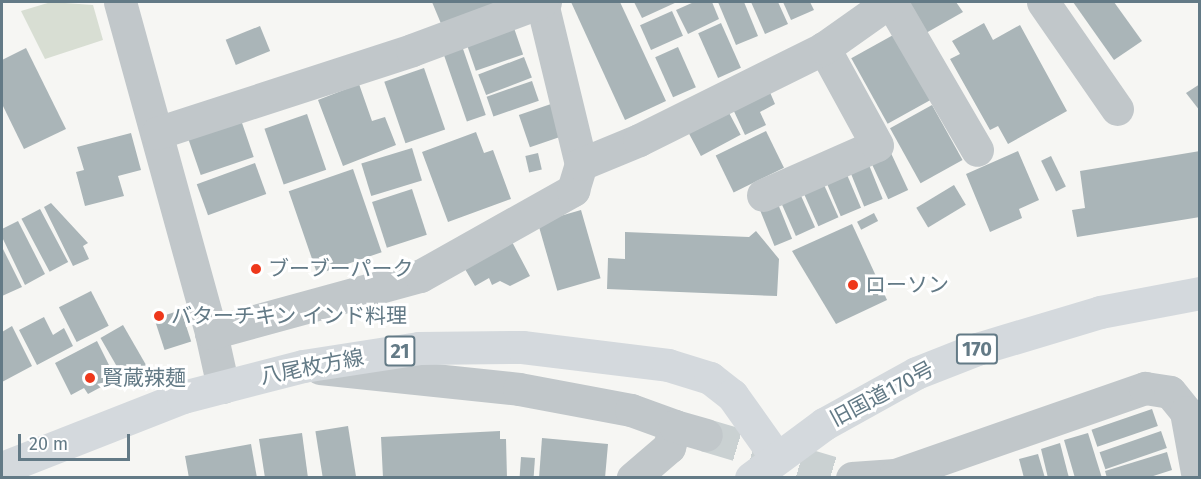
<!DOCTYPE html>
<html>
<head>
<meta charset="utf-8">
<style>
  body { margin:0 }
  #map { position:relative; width:1201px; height:479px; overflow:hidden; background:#f6f6f3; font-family:"Fira Sans","Noto Sans JP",sans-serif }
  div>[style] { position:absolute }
  .green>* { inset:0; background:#d8ded3 }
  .building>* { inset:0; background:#aab5b8; transform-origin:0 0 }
  .street-tunnel>* { height:33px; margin-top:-16.5px; transform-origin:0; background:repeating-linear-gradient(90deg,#cad1d2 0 33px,transparent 0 49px) }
  .street>* { height:33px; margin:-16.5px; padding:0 16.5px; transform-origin:16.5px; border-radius:16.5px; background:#c1c7ca }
  .primary>* { height:33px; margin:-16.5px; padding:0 16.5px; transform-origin:16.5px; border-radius:16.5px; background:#d4d9dd }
  .highway>* { height:33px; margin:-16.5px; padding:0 16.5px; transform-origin:16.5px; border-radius:16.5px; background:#d4d9dd }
  .dots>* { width:16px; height:16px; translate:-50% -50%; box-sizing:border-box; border:3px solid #fff; border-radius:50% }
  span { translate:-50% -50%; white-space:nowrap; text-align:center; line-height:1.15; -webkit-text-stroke:6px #fff; paint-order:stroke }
  .shield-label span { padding:2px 4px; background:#fff; border:2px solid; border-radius:4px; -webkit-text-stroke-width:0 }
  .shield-label { font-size:20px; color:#637a86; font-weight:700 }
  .poi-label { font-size:21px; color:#637a86 }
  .left { translate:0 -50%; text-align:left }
  .street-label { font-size:21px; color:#637a86 }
  .frame { position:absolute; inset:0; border:3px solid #637a86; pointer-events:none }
  .scale { position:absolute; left:18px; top:434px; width:112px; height:27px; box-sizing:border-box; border:3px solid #637a86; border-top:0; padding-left:8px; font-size:18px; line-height:21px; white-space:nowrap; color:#637a86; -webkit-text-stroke:4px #fff; paint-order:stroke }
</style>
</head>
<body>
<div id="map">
  <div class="green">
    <i style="clip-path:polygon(51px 2px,93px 5px,103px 40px,45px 59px,21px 11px)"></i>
  </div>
  <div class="building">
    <i style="clip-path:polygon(432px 2px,503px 2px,442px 26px)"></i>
    <i style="clip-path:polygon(571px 2px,620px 2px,666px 101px,625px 120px)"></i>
    <i style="clip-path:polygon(634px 2px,677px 2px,642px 18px)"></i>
    <i style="clip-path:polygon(694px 2px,712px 2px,719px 19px,688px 34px,676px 10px)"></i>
    <i style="clip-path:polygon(718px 2px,744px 2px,758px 36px,736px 45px)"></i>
    <i style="clip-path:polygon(751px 2px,778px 2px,788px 24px,765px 34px)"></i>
    <i style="clip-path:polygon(783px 2px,810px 2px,814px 10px,791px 20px)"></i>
    <i style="clip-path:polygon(908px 2px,956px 2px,963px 12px,926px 33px)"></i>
    <i style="clip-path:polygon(1073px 2px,1114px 2px,1142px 41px,1114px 60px)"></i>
    <i style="left:672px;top:11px;width:27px;height:35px;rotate:66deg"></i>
    <i style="left:721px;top:23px;width:49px;height:25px;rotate:66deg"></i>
    <i style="clip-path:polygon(984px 23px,993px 40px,1020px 25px,1067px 111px,1008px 144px,998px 126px,990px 130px,950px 59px,960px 54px,952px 41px)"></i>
    <i style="left:260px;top:26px;width:27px;height:37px;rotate:68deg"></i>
    <i style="left:514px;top:28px;width:28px;height:50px;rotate:71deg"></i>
    <i style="left:895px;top:34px;width:75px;height:50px;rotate:61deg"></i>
    <i style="left:462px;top:46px;width:73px;height:20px;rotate:71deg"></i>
    <i style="left:678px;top:47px;width:44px;height:25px;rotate:66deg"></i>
    <i style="clip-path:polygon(26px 48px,66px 129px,24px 149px,2px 104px,2px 60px)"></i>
    <i style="left:524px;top:57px;width:22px;height:49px;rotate:69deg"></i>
    <i style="left:424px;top:68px;width:65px;height:42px;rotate:71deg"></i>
    <i style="left:532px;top:81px;width:21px;height:48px;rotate:71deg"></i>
    <i style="clip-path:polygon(359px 84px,372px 121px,385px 117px,396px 145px,343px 166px,318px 100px)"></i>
    <i style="clip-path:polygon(1200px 84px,1200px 111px,1186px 93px)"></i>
    <i style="clip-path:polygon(769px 90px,775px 104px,760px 112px,766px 125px,745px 135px,732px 107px)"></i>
    <i style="left:551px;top:104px;width:34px;height:34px;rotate:71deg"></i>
    <i style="left:932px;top:105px;width:63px;height:48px;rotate:61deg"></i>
    <i style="left:728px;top:111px;width:27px;height:45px;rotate:62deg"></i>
    <i style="left:307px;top:114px;width:59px;height:45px;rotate:71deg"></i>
    <i style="left:241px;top:120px;width:39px;height:56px;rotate:71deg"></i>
    <i style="left:766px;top:131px;width:41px;height:56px;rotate:64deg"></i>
    <i style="clip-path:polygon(476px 132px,484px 153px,493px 150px,511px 199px,448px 222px,422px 152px)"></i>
    <i style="clip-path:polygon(131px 133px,141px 170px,118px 176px,124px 196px,85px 206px,76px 172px,84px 170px,77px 147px)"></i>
    <i style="left:412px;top:148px;width:34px;height:53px;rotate:73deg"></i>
    <i style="left:890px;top:151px;width:43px;height:22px;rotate:65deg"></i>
    <i style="clip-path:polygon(1018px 151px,1039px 200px,1019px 209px,1022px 218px,990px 232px,966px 174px)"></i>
    <i style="clip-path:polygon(1200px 151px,1200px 217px,1077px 237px,1072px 210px,1085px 208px,1080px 171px)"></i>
    <i style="left:538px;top:153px;width:17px;height:13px;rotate:77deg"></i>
    <i style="left:1051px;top:156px;width:34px;height:11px;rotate:64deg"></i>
    <i style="left:867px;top:160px;width:42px;height:20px;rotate:68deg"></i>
    <i style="left:255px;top:163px;width:33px;height:62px;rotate:70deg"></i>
    <i style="left:353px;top:169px;width:88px;height:68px;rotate:71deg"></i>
    <i style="left:845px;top:170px;width:41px;height:22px;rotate:67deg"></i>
    <i style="left:821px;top:178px;width:43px;height:22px;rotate:66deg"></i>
    <i style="left:954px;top:185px;width:23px;height:44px;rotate:59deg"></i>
    <i style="left:412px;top:189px;width:48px;height:42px;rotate:72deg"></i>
    <i style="left:798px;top:189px;width:42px;height:21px;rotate:66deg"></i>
    <i style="left:776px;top:199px;width:43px;height:19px;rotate:68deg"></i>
    <i style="clip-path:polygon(51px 203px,88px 243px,83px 246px,89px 259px,73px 266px,44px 207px)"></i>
    <i style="left:40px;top:209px;width:60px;height:21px;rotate:62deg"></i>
    <i style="left:581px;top:210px;width:71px;height:45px;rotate:74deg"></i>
    <i style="left:874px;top:213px;width:9px;height:19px;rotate:63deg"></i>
    <i style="clip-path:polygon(18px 221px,45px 274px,25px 285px,2px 237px,2px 229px)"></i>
    <i style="clip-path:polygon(852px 224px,887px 300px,836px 324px,792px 251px)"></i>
    <i style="clip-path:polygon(756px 231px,779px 259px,777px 296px,607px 289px,608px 258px,625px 259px,625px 232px,749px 237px)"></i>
    <i style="clip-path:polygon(510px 238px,530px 276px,510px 286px,500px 281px,492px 285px,489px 278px,475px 286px,462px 264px)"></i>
    <i style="clip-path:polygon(2px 247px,22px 287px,2px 296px)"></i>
    <i style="left:91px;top:291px;width:39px;height:36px;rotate:63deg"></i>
    <i style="left:181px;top:310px;width:33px;height:28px;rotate:72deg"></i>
    <i style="clip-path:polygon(44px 317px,53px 335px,64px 328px,73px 346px,37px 365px,19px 330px)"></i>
    <i style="left:123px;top:325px;width:51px;height:26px;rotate:60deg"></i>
    <i style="clip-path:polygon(12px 326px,32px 366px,2px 382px,2px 332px)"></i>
    <i style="clip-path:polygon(97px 341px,116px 379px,88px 394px,84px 388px,71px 395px,55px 363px)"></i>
    <i style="left:1152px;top:409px;width:18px;height:64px;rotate:71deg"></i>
    <i style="left:348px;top:426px;width:53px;height:33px;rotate:81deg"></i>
    <i style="clip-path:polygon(500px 431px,500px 439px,506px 439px,507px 478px,383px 478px,381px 437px)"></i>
    <i style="left:1161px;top:431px;width:18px;height:65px;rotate:71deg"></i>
    <i style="clip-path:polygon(302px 433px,308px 478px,265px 478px,259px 439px)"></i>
    <i style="clip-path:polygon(1088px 433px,1102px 478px,1075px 478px,1064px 440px)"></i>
    <i style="clip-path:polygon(542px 438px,608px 444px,605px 478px,539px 478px)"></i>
    <i style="clip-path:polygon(1060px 443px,1069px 478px,1048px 478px,1041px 449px)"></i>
    <i style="clip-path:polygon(251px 444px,257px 478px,189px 478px,185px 456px)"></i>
    <i style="clip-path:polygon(1167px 452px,1172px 470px,1147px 478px,1107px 478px,1105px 471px)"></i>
    <i style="clip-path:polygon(1038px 454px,1045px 478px,1024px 478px,1019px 459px)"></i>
    <i style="left:521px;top:457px;width:14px;height:21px;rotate:4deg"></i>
  </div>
  <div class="street-tunnel">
    <i style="left:706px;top:435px;width:150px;rotate:16.6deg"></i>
  </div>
  <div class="street">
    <i style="left:120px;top:2px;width:343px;rotate:74.6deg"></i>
    <i style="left:545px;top:2px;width:3px;rotate:162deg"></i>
    <i style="left:542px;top:3px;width:166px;rotate:76.4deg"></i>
    <i style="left:891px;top:2px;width:171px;rotate:59.8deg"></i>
    <i style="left:1043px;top:2px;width:130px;rotate:55.3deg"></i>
    <i style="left:157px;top:133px;width:268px;rotate:-18deg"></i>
    <i style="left:412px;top:50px;width:138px;rotate:-20.4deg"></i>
    <i style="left:763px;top:195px;width:124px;rotate:-23.7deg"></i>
    <i style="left:877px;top:145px;width:111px;rotate:-118.7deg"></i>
    <i style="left:320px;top:368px;width:200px;rotate:6deg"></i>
    <i style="left:519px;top:389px;width:114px;rotate:10.6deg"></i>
    <i style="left:631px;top:410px;width:47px;rotate:20deg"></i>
    <i style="left:675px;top:426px;width:22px;rotate:106deg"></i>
    <i style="left:669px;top:447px;width:48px;rotate:139.3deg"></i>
    <i style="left:223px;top:387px;width:55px;rotate:-102.5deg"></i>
    <i style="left:211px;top:333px;width:217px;rotate:-15.3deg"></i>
    <i style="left:420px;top:276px;width:176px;rotate:-29.3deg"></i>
    <i style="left:573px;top:190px;width:27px;rotate:-73deg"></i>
    <i style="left:581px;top:164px;width:63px;rotate:-22.5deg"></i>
    <i style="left:639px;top:140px;width:207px;rotate:-26.4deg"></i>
    <i style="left:824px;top:48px;width:80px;rotate:-35.3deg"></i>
    <i style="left:675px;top:426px;width:32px;rotate:16deg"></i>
    <i style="left:852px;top:478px;width:43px;rotate:-4deg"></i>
    <i style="left:895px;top:475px;width:265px;rotate:-19.2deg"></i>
    <i style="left:1145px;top:388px;width:25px;rotate:9deg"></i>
    <i style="left:1170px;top:392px;width:26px;rotate:51deg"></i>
    <i style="left:1186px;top:412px;width:67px;rotate:79.7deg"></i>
  </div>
  <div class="primary">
    <i style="left:2px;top:468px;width:194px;rotate:-21.4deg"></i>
    <i style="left:183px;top:397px;width:124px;rotate:-14.5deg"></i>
    <i style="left:303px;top:366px;width:117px;rotate:-8.8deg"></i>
    <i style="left:419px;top:348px;width:103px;rotate:-0.6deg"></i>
    <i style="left:522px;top:347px;width:147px;rotate:7deg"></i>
    <i style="left:668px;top:365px;width:44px;rotate:17.2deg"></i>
    <i style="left:710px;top:378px;width:28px;rotate:38deg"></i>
    <i style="left:732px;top:395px;width:76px;rotate:54.6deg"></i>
  </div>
  <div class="highway">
    <i style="left:751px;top:478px;width:91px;rotate:-36.5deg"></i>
    <i style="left:824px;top:424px;width:105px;rotate:-29deg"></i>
    <i style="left:916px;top:373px;width:66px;rotate:-21.5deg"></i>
    <i style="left:977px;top:349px;width:128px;rotate:-16.7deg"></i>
    <i style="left:1100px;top:312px;width:102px;rotate:-10.8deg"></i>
  </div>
  <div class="dots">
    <i style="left:256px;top:269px;background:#ee381b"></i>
    <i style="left:853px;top:285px;background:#ee381b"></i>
    <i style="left:159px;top:316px;background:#ee381b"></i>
    <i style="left:90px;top:378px;background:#ee381b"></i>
  </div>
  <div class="shield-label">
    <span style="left:977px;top:349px">170</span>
    <span style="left:400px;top:351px">21</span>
  </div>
  <div class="poi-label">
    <span class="left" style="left:268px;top:269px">ブーブーパーク</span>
    <span class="left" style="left:865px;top:285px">ローソン</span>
    <span class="left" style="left:171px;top:316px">バターチキン インド料理</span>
    <span class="left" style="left:102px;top:378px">賢蔵辣麺</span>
  </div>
  <div class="street-label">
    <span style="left:312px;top:367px;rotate:-11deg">八尾枚方線</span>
    <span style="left:882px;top:394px;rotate:-28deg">旧国道170号</span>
  </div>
  <div class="frame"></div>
  <div class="scale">20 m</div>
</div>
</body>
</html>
